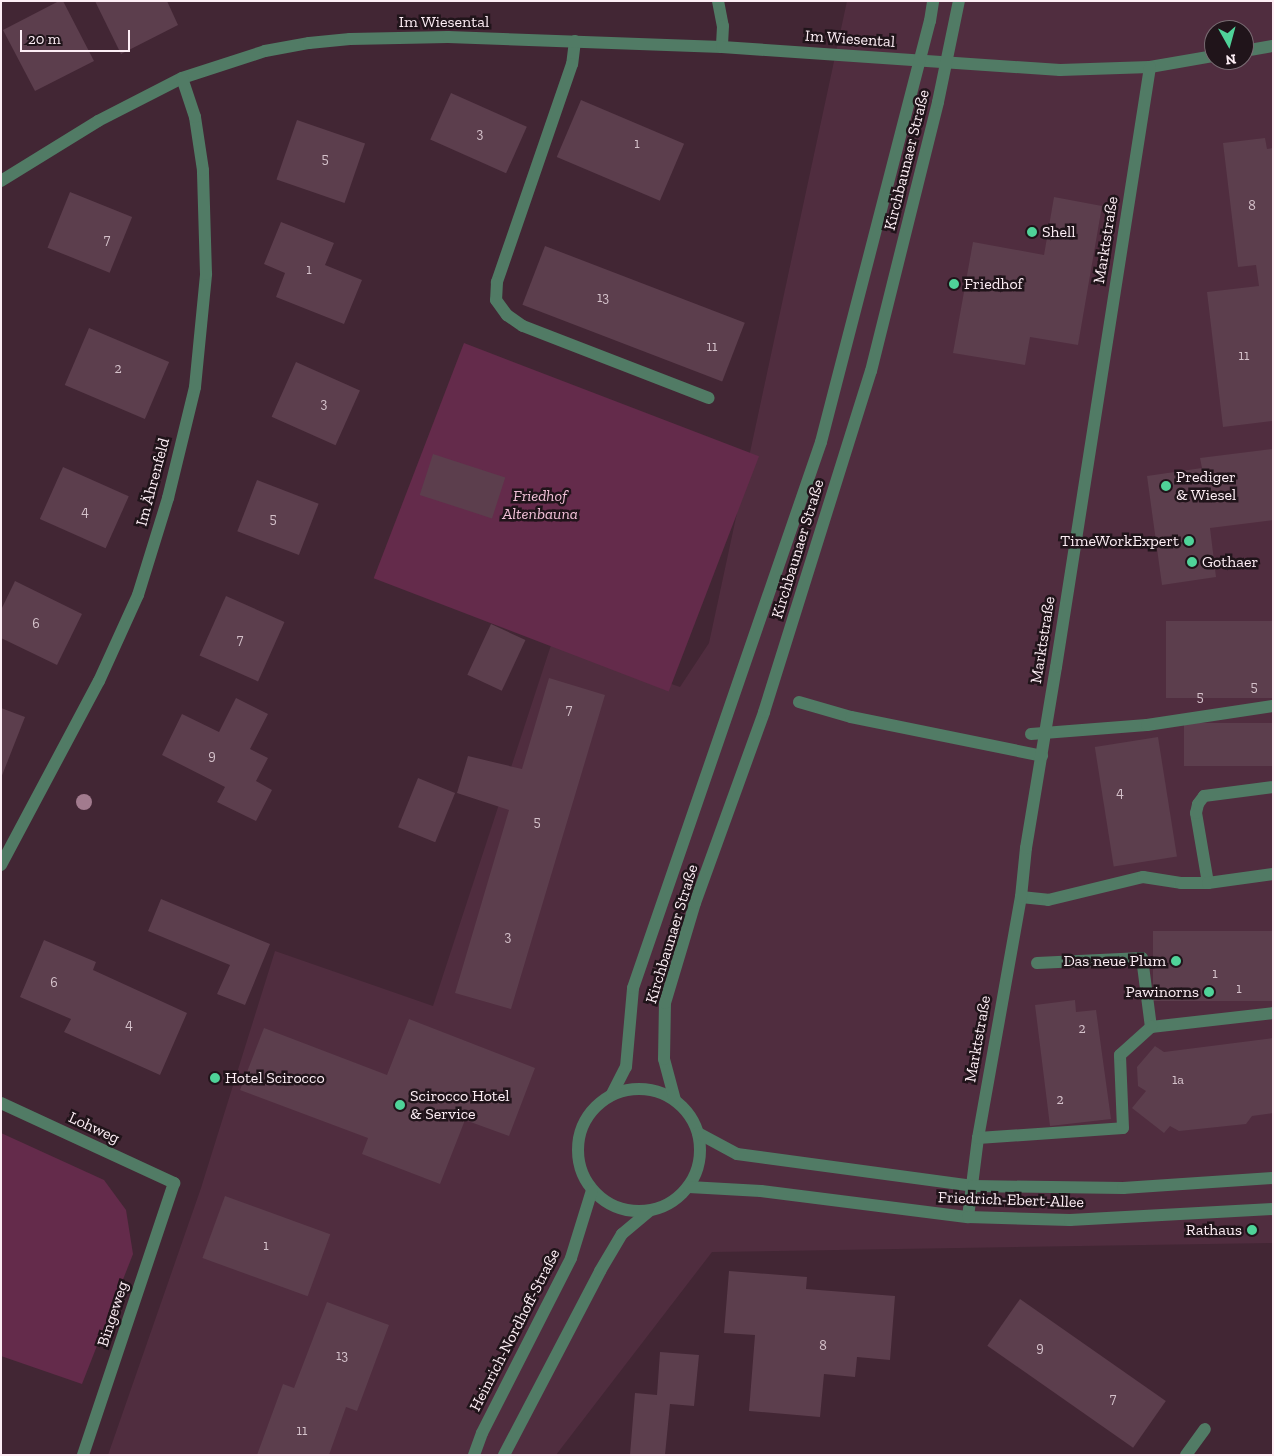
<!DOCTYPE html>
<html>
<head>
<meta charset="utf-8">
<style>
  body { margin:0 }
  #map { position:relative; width:1274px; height:1456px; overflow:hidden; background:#422634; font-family:"Zilla Slab",serif }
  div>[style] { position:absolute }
  .built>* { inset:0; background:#502d3f }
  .green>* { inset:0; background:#642b4b; transform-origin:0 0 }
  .building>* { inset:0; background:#5c3e4d; transform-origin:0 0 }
  .service>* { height:12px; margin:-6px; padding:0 6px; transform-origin:6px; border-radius:6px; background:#517b65 }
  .pedestrian>* { height:12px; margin:-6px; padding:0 6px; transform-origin:6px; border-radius:6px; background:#517b65 }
  .minor>* { height:12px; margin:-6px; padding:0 6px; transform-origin:6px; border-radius:6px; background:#517b65 }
  .tertiary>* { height:12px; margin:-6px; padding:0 6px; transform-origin:6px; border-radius:6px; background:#517b65 }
  .tertiary>.ring { margin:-6px; padding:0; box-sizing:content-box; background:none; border:12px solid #517b65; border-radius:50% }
  .trees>* { width:16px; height:16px; margin:-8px; border-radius:50%; background:#a27b8e }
  .dots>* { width:14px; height:14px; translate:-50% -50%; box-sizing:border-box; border:2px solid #20141a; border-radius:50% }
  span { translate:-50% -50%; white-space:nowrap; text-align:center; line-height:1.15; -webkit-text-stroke:5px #20141a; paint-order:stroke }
  .number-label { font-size:14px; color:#d5c2cb }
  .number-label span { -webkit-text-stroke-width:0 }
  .street-label { font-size:16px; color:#fdeef5 }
  .poi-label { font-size:16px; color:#fdeef5 }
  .left { translate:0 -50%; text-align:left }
  .right { translate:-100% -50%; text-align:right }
  .park-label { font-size:16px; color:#f1c0d7; font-style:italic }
  .frame { position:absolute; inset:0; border:2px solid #fdeef5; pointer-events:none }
  .north { position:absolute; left:1204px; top:20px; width:50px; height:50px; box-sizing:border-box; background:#20141a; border:1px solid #786b72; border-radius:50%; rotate:173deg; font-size:14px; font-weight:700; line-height:20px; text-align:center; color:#fdeef5 }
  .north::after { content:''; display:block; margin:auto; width:18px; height:22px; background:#4fd399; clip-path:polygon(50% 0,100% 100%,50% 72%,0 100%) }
  .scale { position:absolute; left:20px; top:30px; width:110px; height:22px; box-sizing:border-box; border:2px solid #fdeef5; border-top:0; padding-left:6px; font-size:15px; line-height:18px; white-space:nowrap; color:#fdeef5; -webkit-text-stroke:4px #20141a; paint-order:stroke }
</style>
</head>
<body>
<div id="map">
  <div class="built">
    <i style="clip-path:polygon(evenodd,847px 1px,1273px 1px,1273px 1243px,712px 1252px,556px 1455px,108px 1455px,201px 1188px,275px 951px,433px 1006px,552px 642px,680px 687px,709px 643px,847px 1px,1214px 30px,1244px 30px,1244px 60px,1214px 60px,1214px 30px)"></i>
  </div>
  <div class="green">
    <i style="left:464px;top:343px;width:316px;height:252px;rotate:21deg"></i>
    <i style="clip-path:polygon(1px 1133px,104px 1180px,126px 1210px,133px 1254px,82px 1384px,1px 1356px)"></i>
  </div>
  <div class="building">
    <i style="clip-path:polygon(59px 1px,63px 1px,94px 61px,35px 91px,3px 30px)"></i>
    <i style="clip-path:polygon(95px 1px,167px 1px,178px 25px,121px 54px)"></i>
    <i style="left:451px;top:93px;width:83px;height:51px;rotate:24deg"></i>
    <i style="left:581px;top:100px;width:112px;height:62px;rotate:23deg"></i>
    <i style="left:297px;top:120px;width:72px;height:63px;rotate:19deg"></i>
    <i style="clip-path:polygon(1265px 138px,1267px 149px,1273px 148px,1273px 421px,1223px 427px,1207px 292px,1259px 286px,1256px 265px,1238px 267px,1223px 143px)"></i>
    <i style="left:70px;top:192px;width:67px;height:60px;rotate:22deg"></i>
    <i style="clip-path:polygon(1054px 197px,1102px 206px,1078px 345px,1030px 337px,1025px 365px,953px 353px,973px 242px,1044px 255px)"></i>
    <i style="clip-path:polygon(281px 222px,334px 243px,325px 265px,362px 280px,344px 324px,276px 297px,285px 273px,264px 264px)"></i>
    <i style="left:545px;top:246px;width:214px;height:63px;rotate:21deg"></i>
    <i style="left:89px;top:328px;width:87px;height:62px;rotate:23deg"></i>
    <i style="left:296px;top:362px;width:70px;height:60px;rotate:24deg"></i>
    <i style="clip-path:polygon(1273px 449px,1273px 520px,1210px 528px,1216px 577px,1162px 585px,1147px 476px,1202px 468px,1200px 458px)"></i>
    <i style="left:433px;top:454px;width:76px;height:43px;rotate:18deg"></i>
    <i style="left:63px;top:467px;width:72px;height:57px;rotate:24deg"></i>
    <i style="left:257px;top:480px;width:66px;height:55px;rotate:21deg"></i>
    <i style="clip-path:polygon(15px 581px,82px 614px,57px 665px,1px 638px,1px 610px)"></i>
    <i style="left:226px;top:596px;width:64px;height:65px;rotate:24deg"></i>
    <i style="left:1273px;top:621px;width:77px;height:107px;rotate:90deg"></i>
    <i style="left:491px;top:624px;width:38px;height:56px;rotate:25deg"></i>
    <i style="clip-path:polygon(549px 678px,605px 695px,511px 1009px,455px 993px,509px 810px,457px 793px,468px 756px,522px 769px)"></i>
    <i style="clip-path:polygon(236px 698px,268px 714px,250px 749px,268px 758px,256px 781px,272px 790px,256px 821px,217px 802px,225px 787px,162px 755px,182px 714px,219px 732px)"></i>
    <i style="clip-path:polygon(1px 708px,25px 717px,1px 778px)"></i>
    <i style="left:1273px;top:723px;width:43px;height:89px;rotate:90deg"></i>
    <i style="left:1158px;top:737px;width:121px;height:64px;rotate:81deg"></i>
    <i style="left:418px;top:778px;width:40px;height:53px;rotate:22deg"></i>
    <i style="clip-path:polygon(161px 899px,270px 944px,245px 1005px,217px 994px,230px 965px,148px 931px)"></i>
    <i style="left:1273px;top:931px;width:70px;height:120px;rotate:90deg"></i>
    <i style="clip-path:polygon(44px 940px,96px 962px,93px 970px,187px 1013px,160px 1075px,64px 1032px,71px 1019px,20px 997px)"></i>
    <i style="clip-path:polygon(1075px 1000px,1076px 1012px,1096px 1010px,1111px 1119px,1050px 1126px,1035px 1005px)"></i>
    <i style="clip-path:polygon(409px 1019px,535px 1068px,509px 1136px,465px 1120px,440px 1184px,362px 1154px,368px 1138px,240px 1090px,264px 1028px,387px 1075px)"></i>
    <i style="clip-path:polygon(1273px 1038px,1273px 1113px,1252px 1116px,1246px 1124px,1179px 1131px,1170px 1126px,1164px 1133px,1132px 1108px,1146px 1091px,1138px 1086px,1137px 1067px,1155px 1046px,1164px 1052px)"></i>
    <i style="left:225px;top:1196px;width:112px;height:66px;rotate:20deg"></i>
    <i style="clip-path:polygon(729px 1271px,807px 1277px,806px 1289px,895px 1296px,890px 1360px,857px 1357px,855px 1377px,824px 1374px,820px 1417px,749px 1411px,755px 1335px,724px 1333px)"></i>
    <i style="left:1020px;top:1299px;width:178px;height:57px;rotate:35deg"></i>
    <i style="clip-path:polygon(327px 1302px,389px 1325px,357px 1411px,346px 1407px,329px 1455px,257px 1455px,283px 1384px,294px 1388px)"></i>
    <i style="clip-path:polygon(660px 1352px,699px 1355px,694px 1406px,670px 1404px,665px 1455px,630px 1455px,635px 1393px,657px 1395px)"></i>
  </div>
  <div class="service">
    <i style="left:718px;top:1px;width:25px;rotate:79deg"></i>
    <i style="left:723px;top:26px;width:21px;rotate:93deg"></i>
    <i style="left:575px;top:41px;width:23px;rotate:97deg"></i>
    <i style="left:572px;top:64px;width:231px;rotate:109deg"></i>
    <i style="left:497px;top:282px;width:18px;rotate:93deg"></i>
    <i style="left:496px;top:300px;width:19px;rotate:54deg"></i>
    <i style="left:507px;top:315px;width:19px;rotate:35deg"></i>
    <i style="left:523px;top:326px;width:199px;rotate:21.2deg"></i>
    <i style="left:1244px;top:51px;width:29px;rotate:-10deg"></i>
    <i style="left:1150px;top:67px;width:65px;rotate:-9.8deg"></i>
    <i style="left:1208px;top:883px;width:71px;rotate:-99.7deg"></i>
    <i style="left:1196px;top:813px;width:9px;rotate:-77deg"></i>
    <i style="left:1198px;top:804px;width:10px;rotate:-53deg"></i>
    <i style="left:1204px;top:796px;width:70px;rotate:-7.4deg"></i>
    <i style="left:1021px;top:897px;width:27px;rotate:6deg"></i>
    <i style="left:1048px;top:900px;width:98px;rotate:-13.6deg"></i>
    <i style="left:1143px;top:877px;width:38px;rotate:9deg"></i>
    <i style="left:1181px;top:883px;width:27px"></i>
    <i style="left:1208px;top:883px;width:66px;rotate:-7.9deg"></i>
    <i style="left:968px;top:1217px;width:80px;rotate:-82.8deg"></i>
    <i style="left:978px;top:1138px;width:245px;rotate:-79.9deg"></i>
    <i style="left:1021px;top:897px;width:49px;rotate:-84.2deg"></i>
  </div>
  <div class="pedestrian">
    <i style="left:799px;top:702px;width:54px;rotate:16.1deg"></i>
    <i style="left:851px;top:717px;width:195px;rotate:11.5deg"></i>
    <i style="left:1031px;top:734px;width:116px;rotate:-4.4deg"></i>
    <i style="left:1147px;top:725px;width:127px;rotate:-8.6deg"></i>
    <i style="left:1026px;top:848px;width:183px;rotate:-80.6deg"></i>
    <i style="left:1037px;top:963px;width:105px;rotate:-2.7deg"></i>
    <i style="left:1142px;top:958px;width:70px;rotate:82.6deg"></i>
    <i style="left:1151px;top:1027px;width:123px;rotate:-6.5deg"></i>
    <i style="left:978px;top:1138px;width:145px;rotate:-3.9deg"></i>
    <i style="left:1123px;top:1128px;width:73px;rotate:-92.4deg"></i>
    <i style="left:1120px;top:1055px;width:42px;rotate:-42.1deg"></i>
  </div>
  <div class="minor">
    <i style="left:1px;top:181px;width:114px;rotate:-31.7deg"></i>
    <i style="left:98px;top:121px;width:94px;rotate:-27.1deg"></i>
    <i style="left:182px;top:78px;width:87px;rotate:-18deg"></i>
    <i style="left:265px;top:51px;width:45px;rotate:-10.3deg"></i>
    <i style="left:309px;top:43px;width:41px;rotate:-5.6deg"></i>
    <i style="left:350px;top:39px;width:98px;rotate:-1.2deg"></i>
    <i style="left:448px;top:37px;width:274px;rotate:2.1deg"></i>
    <i style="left:722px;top:47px;width:339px;rotate:3.9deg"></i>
    <i style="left:1060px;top:70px;width:90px;rotate:-1.9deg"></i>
    <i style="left:1150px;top:67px;width:607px;rotate:98.9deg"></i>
    <i style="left:1px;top:865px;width:208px;rotate:-62deg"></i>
    <i style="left:99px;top:681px;width:94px;rotate:-65.6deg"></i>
    <i style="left:138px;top:595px;width:102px;rotate:-72.8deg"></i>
    <i style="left:168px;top:498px;width:114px;rotate:-76.3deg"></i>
    <i style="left:195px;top:387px;width:114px;rotate:-84.4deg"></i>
    <i style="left:206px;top:274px;width:104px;rotate:-91.7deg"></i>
    <i style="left:203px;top:170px;width:54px;rotate:-98.6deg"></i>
    <i style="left:195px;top:117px;width:41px;rotate:-108.4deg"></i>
    <i style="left:1px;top:1103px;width:191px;rotate:24.8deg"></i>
    <i style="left:174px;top:1183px;width:287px;rotate:108.5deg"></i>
    <i style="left:1186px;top:1455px;width:32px;rotate:-54deg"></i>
  </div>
  <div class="tertiary">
    <i class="ring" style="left:578px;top:1089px;width:110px;height:110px"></i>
    <i style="left:612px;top:1094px;width:30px;rotate:-63deg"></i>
    <i style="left:626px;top:1067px;width:79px;rotate:-84.9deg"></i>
    <i style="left:633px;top:988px;width:577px;rotate:-71deg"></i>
    <i style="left:821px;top:442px;width:435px;rotate:-75.5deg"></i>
    <i style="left:930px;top:21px;width:20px;rotate:-81deg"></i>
    <i style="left:675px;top:1100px;width:42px;rotate:-105deg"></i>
    <i style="left:664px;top:1059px;width:56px;rotate:-89deg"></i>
    <i style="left:665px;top:1003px;width:104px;rotate:-73.3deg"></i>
    <i style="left:695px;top:903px;width:203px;rotate:-70.1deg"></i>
    <i style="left:764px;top:712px;width:357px;rotate:-72.6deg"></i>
    <i style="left:871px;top:371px;width:277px;rotate:-76deg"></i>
    <i style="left:938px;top:102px;width:103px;rotate:-78.3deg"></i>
    <i style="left:698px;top:1133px;width:44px;rotate:28.3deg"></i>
    <i style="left:737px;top:1154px;width:238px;rotate:7.7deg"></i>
    <i style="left:973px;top:1186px;width:150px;rotate:0.8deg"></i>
    <i style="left:1123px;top:1188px;width:150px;rotate:-3.8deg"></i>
    <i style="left:689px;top:1187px;width:72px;rotate:3.2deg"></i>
    <i style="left:761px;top:1191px;width:209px;rotate:7.2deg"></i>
    <i style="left:968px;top:1217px;width:102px;rotate:1.7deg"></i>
    <i style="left:1070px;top:1220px;width:203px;rotate:-3.1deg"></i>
    <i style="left:474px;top:1455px;width:23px;rotate:-70deg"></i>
    <i style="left:482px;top:1433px;width:196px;rotate:-63deg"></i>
    <i style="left:571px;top:1258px;width:71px;rotate:-72.8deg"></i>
    <i style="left:504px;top:1455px;width:208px;rotate:-62.4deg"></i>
    <i style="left:600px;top:1271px;width:43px;rotate:-59.3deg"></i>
    <i style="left:622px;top:1234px;width:35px;rotate:-40deg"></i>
  </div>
  <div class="trees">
    <i style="left:84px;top:802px"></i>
  </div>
  <div class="dots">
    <i style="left:1032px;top:232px;background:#4fd399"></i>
    <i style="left:954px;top:284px;background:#4fd399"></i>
    <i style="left:1166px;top:486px;background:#4fd399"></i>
    <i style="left:1189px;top:541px;background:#4fd399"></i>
    <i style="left:1192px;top:562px;background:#4fd399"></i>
    <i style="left:1176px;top:961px;background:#4fd399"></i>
    <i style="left:1209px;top:992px;background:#4fd399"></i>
    <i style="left:215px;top:1078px;background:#4fd399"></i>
    <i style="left:400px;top:1105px;background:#4fd399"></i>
    <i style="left:1252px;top:1230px;background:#4fd399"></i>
  </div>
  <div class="number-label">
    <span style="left:480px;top:134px">3</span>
    <span style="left:637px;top:144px">1</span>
    <span style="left:325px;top:159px">5</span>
    <span style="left:1252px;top:206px">8</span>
    <span style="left:107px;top:240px">7</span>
    <span style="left:309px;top:270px">1</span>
    <span style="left:603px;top:298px">13</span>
    <span style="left:712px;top:347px">11</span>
    <span style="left:1244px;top:356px">11</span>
    <span style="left:118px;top:369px">2</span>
    <span style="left:324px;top:404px">3</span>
    <span style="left:85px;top:512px">4</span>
    <span style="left:273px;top:519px">5</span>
    <span style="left:36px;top:624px">6</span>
    <span style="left:240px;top:640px">7</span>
    <span style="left:1254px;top:687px">5</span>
    <span style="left:1200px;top:697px">5</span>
    <span style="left:569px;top:710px">7</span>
    <span style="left:212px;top:756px">9</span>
    <span style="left:1120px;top:793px">4</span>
    <span style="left:537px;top:822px">5</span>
    <span style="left:508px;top:937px">3</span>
    <span style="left:1215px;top:974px">1</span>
    <span style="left:54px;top:983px">6</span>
    <span style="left:1239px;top:989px">1</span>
    <span style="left:129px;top:1025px">4</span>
    <span style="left:1082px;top:1029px">2</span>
    <span style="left:1178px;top:1080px">1a</span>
    <span style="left:1060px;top:1100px">2</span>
    <span style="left:266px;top:1246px">1</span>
    <span style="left:823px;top:1346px">8</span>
    <span style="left:1040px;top:1348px">9</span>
    <span style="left:342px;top:1356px">13</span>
    <span style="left:1113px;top:1399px">7</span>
    <span style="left:302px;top:1431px">11</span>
  </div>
  <div class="street-label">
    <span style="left:444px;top:22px">Im Wiesental</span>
    <span style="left:850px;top:39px;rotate:4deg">Im Wiesental</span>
    <span style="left:907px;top:160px;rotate:-76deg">Kirchbaunaer Straße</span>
    <span style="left:1106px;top:240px;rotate:-81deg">Marktstraße</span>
    <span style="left:153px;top:482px;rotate:-75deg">Im Ährenfeld</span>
    <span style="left:798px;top:549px;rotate:-73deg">Kirchbaunaer Straße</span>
    <span style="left:1043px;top:640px;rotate:-81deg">Marktstraße</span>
    <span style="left:672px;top:934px;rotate:-73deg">Kirchbaunaer Straße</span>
    <span style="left:978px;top:1039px;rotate:-80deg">Marktstraße</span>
    <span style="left:94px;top:1128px;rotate:25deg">Lohweg</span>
    <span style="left:1011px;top:1200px;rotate:2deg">Friedrich-Ebert-Allee</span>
    <span style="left:113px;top:1314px;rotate:-72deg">Bingeweg</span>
    <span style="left:515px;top:1330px;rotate:-63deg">Heinrich-Nordhoff-Straße</span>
  </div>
  <div class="poi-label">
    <span class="left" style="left:1042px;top:232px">Shell</span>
    <span class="left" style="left:964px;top:284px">Friedhof</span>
    <span class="left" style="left:1176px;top:486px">Prediger<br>&amp; Wiesel</span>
    <span class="right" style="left:1179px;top:541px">TimeWorkExpert</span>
    <span class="left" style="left:1202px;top:562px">Gothaer</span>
    <span class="right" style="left:1166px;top:961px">Das neue Plum</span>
    <span class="right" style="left:1199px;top:992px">Pawinorns</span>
    <span class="left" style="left:225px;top:1078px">Hotel Scirocco</span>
    <span class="left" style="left:410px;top:1105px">Scirocco Hotel<br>&amp; Service</span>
    <span class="right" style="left:1242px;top:1230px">Rathaus</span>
  </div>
  <div class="park-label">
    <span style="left:540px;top:505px">Friedhof<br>Altenbauna</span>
  </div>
  <div class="frame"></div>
  <div class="north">N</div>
  <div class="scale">20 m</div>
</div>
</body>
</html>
